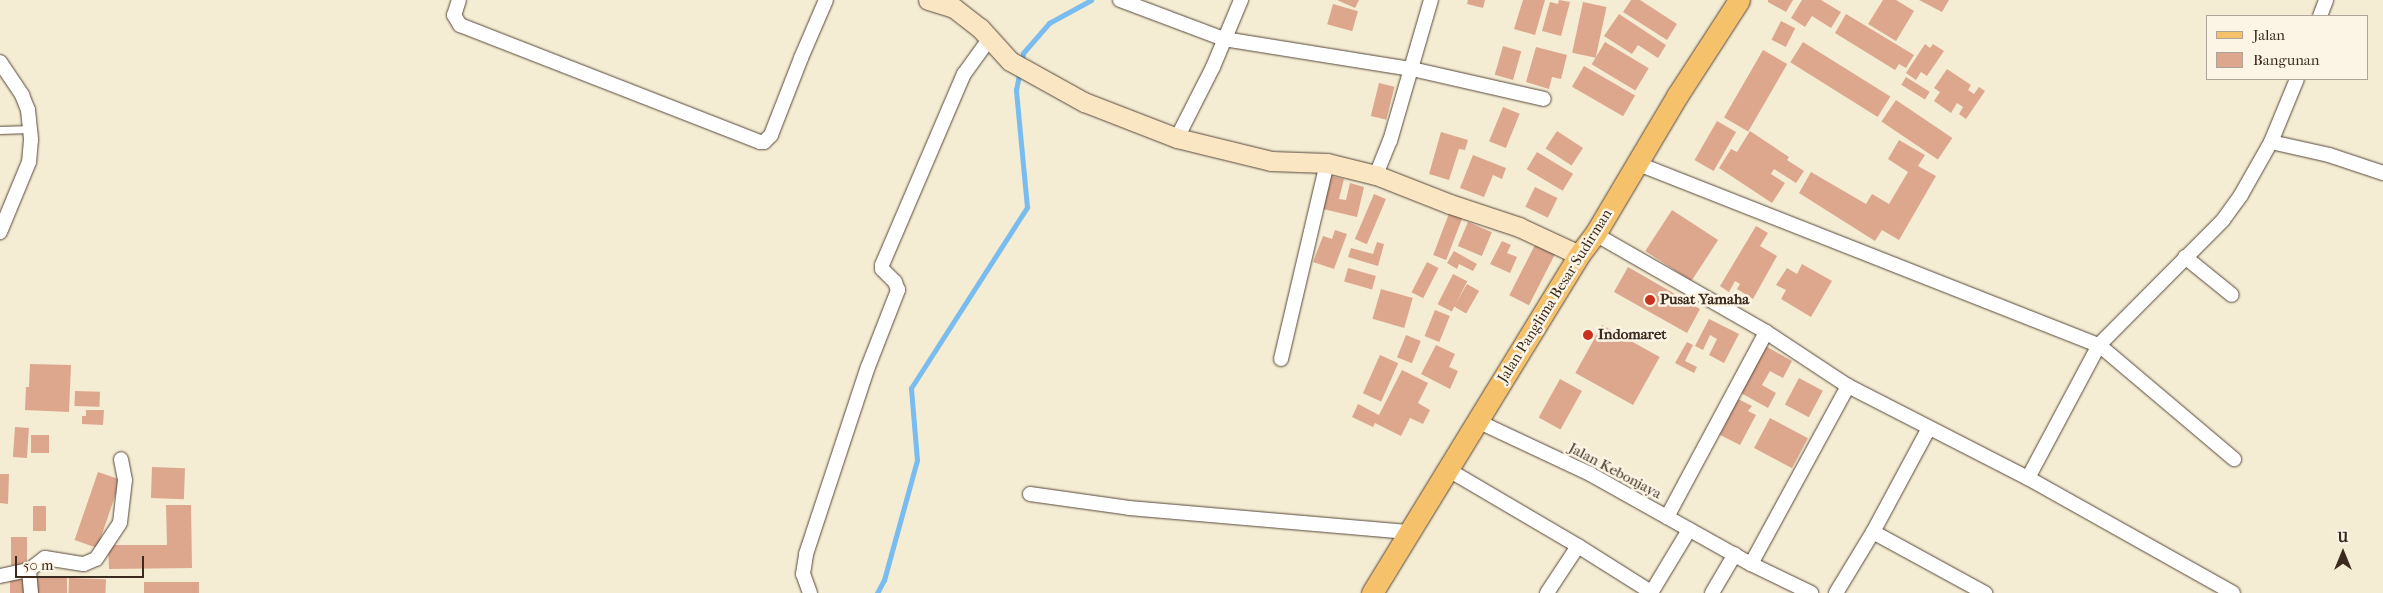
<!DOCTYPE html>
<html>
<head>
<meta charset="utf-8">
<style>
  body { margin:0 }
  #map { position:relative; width:2383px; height:593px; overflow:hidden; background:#f4ecd3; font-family:"IM FELL French Canon",serif }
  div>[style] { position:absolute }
  .stream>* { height:5px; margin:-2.5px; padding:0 2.5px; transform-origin:2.5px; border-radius:2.5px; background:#79bcef }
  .building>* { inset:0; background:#dda78e; transform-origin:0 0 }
  .roads { filter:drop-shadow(0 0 1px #574739) drop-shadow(0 0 1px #574739) }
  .lane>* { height:7px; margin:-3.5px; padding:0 3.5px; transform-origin:3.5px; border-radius:3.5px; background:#fff }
  .street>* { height:14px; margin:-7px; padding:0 7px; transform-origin:7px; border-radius:7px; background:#fff }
  .secondary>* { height:19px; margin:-9.5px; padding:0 9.5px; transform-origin:9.5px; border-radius:9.5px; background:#fbe6c4 }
  .primary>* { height:21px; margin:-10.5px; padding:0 10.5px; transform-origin:10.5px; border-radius:10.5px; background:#f5c16b }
  .dots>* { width:14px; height:14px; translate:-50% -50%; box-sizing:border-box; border:2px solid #fcf5e5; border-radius:50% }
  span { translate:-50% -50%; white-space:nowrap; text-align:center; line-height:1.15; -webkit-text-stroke:5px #fcf5e5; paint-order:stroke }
  .street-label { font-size:15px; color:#3b2a1e }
  .poi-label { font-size:15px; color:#3b2a1e; font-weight:700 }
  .left { translate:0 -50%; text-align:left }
  .legend { position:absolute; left:2206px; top:15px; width:162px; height:65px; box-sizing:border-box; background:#fcf5e5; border:1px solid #afa495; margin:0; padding:6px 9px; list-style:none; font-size:15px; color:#3b2a1e }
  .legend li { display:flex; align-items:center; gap:10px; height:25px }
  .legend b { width:25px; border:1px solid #afa495 }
  .north { position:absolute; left:2318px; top:528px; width:50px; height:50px; -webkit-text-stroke:4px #fcf5e5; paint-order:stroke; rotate:0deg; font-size:14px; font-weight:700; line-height:20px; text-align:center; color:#3b2a1e }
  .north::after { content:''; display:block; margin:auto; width:18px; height:22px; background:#3b2a1e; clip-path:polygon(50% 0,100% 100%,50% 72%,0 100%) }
  .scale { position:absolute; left:15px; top:556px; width:129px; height:22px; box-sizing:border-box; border:2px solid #3b2a1e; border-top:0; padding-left:6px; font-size:15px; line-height:18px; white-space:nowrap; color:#3b2a1e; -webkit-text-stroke:4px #fcf5e5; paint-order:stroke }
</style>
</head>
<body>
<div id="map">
  <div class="stream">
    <i style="left:877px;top:593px;width:15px;rotate:-62deg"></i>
    <i style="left:884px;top:580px;width:124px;rotate:-74.6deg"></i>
    <i style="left:917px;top:460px;width:72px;rotate:-94.8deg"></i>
    <i style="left:911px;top:388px;width:215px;rotate:-57.3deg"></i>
    <i style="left:1027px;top:207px;width:118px;rotate:-95.4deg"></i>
    <i style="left:1016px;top:90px;width:38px;rotate:-79deg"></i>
    <i style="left:1023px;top:53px;width:40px;rotate:-49deg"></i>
    <i style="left:1049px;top:23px;width:48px;rotate:-28.7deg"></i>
  </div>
  <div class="building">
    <i style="clip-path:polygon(1337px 0,1359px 0,1355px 8px)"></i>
    <i style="clip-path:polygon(1468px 0,1485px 0,1483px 8px,1467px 4px)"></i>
    <i style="clip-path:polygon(1523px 0,1545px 0,1535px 35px,1514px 29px)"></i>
    <i style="clip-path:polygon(1559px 0,1570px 2px,1561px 36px,1542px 31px,1550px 2px,1558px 4px)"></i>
    <i style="clip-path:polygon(1631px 0,1640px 0,1677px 24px,1667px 40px,1623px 12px)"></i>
    <i style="clip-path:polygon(1768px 0,1793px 0,1786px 12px,1768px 2px)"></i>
    <i style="clip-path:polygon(1802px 0,1821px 0,1841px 12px,1831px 28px,1812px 16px,1805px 27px,1791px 18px)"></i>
    <i style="clip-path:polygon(1883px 0,1896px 0,1914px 11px,1896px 41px,1868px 24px)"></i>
    <i style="clip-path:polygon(1919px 0,1949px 0,1942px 12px)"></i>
    <i style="left:1583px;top:2px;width:24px;height:52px;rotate:12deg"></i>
    <i style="left:1333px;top:4px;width:26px;height:21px;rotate:16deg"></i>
    <i style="clip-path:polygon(1619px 14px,1666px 45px,1658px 58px,1638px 45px,1632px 54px,1604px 36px)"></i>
    <i style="clip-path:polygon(1846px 14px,1914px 55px,1906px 68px,1899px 64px,1895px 70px,1835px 33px)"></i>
    <i style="left:1781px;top:21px;width:16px;height:21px;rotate:27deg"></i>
    <i style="left:1605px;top:42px;width:51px;height:26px;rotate:31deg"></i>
    <i style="left:1803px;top:42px;width:103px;height:24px;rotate:32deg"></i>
    <i style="clip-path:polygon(1925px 44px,1930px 48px,1933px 44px,1944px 51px,1927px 76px,1921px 72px,1916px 80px,1906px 73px)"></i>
    <i style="left:1503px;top:46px;width:19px;height:30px;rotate:16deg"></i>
    <i style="clip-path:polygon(1536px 47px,1567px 55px,1561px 79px,1552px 77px,1549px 89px,1526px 82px)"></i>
    <i style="left:1763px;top:50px;width:28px;height:78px;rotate:30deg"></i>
    <i style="left:1584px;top:66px;width:59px;height:24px;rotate:30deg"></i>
    <i style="clip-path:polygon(1947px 69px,1971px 85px,1968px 90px,1974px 94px,1979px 87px,1985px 91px,1966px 119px,1959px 114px,1963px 107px,1957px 103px,1951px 113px,1934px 101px,1940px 92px,1934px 88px)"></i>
    <i style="left:1906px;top:77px;width:28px;height:9px;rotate:32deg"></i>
    <i style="left:1379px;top:83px;width:16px;height:34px;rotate:14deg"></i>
    <i style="left:1896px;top:100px;width:68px;height:26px;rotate:34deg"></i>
    <i style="left:1503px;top:107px;width:18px;height:37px;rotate:22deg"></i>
    <i style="left:1717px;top:121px;width:22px;height:45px;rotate:30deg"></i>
    <i style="left:1557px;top:131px;width:31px;height:21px;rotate:33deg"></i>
    <i style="clip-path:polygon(1750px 131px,1789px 157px,1787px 160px,1804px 171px,1796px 183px,1774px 169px,1771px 174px,1785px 183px,1772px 203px,1719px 168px,1731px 149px,1737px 152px)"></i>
    <i style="clip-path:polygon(1441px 132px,1468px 140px,1465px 150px,1459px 149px,1449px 180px,1429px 174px)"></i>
    <i style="clip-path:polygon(1899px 140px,1925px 155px,1918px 166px,1936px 176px,1899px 240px,1882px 230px,1875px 241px,1799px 193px,1811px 172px,1866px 204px,1872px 194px,1889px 204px,1908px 172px,1888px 159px)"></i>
    <i style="left:1537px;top:152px;width:42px;height:20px;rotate:31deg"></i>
    <i style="clip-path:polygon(1473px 155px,1506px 168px,1502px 179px,1493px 175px,1484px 197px,1460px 188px)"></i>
    <i style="clip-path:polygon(1331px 176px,1344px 179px,1339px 199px,1346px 200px,1350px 183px,1364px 187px,1357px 217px,1323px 209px)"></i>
    <i style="left:1535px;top:187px;width:25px;height:22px;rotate:26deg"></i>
    <i style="left:1374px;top:194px;width:13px;height:49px;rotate:23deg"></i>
    <i style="left:1672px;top:210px;width:55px;height:49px;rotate:33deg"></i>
    <i style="left:1450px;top:211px;width:14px;height:47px;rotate:21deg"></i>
    <i style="left:1468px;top:222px;width:26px;height:26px;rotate:23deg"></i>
    <i style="clip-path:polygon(1756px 226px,1768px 233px,1760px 246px,1777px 256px,1753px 299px,1737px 289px,1740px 284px,1735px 281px,1729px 292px,1720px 286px)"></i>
    <i style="clip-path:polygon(1335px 230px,1347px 234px,1334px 269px,1313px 262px,1323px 236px,1332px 239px)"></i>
    <i style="clip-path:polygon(1502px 241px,1511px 245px,1507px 253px,1517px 257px,1510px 273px,1490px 264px)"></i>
    <i style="left:1537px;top:241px;width:22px;height:61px;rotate:27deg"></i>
    <i style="clip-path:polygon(1377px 242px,1384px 244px,1378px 266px,1348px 257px,1351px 248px,1373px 254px)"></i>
    <i style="clip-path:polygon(1454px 251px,1477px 264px,1473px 271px,1459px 264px,1457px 269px,1447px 263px)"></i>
    <i style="left:1427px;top:262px;width:13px;height:34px;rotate:27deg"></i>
    <i style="clip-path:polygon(1802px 264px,1832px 281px,1811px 317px,1781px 299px,1786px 290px,1776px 285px,1787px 268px,1797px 274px)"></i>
    <i style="clip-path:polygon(1628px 267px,1675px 294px,1671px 302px,1679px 306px,1682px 299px,1700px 309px,1687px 333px,1614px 292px)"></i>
    <i style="left:1348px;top:268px;width:29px;height:14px;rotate:16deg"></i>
    <i style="left:1453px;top:274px;width:16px;height:34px;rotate:27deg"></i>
    <i style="left:1467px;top:284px;width:14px;height:26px;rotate:30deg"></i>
    <i style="left:1381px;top:289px;width:33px;height:31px;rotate:16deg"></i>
    <i style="left:1435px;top:310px;width:16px;height:28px;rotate:22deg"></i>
    <i style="clip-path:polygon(1709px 319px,1739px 334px,1724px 363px,1709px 355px,1717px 339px,1710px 335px,1703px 350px,1695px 346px)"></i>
    <i style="left:1602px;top:325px;width:66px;height:55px;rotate:29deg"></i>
    <i style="left:1406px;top:335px;width:16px;height:24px;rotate:22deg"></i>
    <i style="clip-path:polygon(1687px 342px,1693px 345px,1685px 361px,1697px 367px,1694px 373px,1675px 363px)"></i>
    <i style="clip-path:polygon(1436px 345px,1455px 354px,1449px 367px,1458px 371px,1450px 389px,1421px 374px)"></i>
    <i style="clip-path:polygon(1764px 345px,1792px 361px,1783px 378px,1770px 371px,1762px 385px,1776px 393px,1768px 408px,1739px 392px)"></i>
    <i style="left:1380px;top:355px;width:20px;height:42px;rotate:24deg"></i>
    <i style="clip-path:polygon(30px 364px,71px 365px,69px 412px,25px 410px,26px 387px,29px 387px)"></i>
    <i style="clip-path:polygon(1402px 370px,1428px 383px,1418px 403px,1430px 410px,1423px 424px,1410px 418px,1401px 436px,1375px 423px,1373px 427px,1352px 417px,1358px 404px,1379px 415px)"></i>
    <i style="left:1799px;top:378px;width:27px;height:30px;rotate:28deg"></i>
    <i style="left:1560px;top:379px;width:25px;height:44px;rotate:29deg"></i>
    <i style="left:75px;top:391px;width:25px;height:15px;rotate:2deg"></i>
    <i style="clip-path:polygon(1738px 399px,1752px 406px,1748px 411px,1756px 415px,1740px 445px,1720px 435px)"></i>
    <i style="clip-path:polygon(86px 410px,104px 410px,103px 425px,82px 424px,82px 416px,86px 416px)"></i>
    <i style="left:1770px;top:418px;width:43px;height:34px;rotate:28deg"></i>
    <i style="left:15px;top:427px;width:14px;height:30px;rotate:4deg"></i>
    <i style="left:31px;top:435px;width:18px;height:18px"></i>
    <i style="left:152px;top:467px;width:33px;height:31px;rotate:2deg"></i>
    <i style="left:98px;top:472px;width:24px;height:72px;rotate:19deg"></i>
    <i style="clip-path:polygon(0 474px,9px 474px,8px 504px,0 503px)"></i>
    <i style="clip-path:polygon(166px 505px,191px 505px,192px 568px,109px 569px,108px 545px,167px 545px)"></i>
    <i style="left:33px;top:506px;width:13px;height:25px"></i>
    <i style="left:11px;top:537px;width:16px;height:28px"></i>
    <i style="left:10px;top:578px;width:14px;height:15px"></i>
    <i style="left:36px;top:578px;width:31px;height:15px"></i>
    <i style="left:69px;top:578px;width:37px;height:15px;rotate:2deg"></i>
    <i style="left:144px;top:582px;width:55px;height:11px"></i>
  </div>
  <div class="roads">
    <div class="lane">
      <i style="left:0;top:130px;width:30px;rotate:-2deg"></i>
    </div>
    <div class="street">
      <i style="left:459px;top:0;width:16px;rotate:108deg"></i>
      <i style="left:454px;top:15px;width:12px;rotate:59deg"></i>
      <i style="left:460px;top:25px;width:322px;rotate:21.3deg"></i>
      <i style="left:760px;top:142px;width:4px"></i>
      <i style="left:764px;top:142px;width:10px;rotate:-45deg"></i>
      <i style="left:771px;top:135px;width:83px;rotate:-68.7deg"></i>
      <i style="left:801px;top:58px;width:63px;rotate:-66.7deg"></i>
      <i style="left:1120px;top:0;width:111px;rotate:20.6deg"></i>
      <i style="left:1224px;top:39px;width:190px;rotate:9.1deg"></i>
      <i style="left:1412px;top:69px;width:135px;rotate:12.8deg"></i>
      <i style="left:2320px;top:16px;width:17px;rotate:-69deg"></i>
      <i style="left:0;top:62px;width:40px;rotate:56deg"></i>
      <i style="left:22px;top:95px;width:16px;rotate:68deg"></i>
      <i style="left:28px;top:110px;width:30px;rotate:84deg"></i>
      <i style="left:31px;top:140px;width:22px;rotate:95deg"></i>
      <i style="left:29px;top:162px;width:76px;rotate:112.5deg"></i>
      <i style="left:1177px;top:138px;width:80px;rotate:-63.1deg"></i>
      <i style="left:1213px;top:67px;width:73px;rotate:-67.3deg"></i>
      <i style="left:2271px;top:142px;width:59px;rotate:12.6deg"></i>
      <i style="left:2329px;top:155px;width:57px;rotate:18.4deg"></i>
      <i style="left:1636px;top:163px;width:497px;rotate:21.5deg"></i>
      <i style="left:2099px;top:345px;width:176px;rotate:-45.2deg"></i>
      <i style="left:2223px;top:220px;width:31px;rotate:-54deg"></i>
      <i style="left:2241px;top:195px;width:61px;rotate:-60.5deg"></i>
      <i style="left:2271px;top:142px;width:68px;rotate:-67.6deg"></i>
      <i style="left:1376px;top:175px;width:37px;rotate:-68deg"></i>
      <i style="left:1390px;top:141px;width:147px;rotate:-73.8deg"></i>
      <i style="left:1595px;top:234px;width:197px;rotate:29.8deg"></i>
      <i style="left:1766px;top:332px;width:98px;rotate:33.4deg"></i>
      <i style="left:1848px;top:386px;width:202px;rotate:27.1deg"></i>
      <i style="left:2028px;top:478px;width:235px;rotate:29.3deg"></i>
      <i style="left:2185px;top:257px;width:60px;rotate:39deg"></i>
      <i style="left:1281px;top:359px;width:201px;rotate:-76.8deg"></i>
      <i style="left:1477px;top:421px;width:125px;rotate:25.1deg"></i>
      <i style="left:1590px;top:474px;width:184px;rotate:29.2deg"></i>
      <i style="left:1751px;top:564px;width:67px;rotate:25.8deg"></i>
      <i style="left:1447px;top:469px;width:152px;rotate:30.4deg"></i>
      <i style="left:1578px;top:546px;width:86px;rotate:32.2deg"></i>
      <i style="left:2028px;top:478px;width:151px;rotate:-61.9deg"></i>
      <i style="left:2099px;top:345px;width:177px;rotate:40.2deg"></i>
      <i style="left:1030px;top:494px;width:100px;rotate:8deg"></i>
      <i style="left:1129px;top:508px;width:280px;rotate:4.9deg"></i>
      <i style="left:1667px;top:517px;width:210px;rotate:-61.8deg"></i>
      <i style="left:1873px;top:532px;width:128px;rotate:28.6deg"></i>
      <i style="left:1751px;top:564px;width:203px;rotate:-61.4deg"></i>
      <i style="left:29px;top:570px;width:23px;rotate:85deg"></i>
      <i style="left:0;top:576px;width:30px;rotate:-12deg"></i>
      <i style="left:29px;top:570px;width:20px;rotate:-37deg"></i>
      <i style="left:45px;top:558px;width:39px;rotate:9deg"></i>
      <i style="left:84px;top:564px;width:13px;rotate:-23deg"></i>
      <i style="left:96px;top:559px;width:43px;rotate:-56.3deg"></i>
      <i style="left:120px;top:523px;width:43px;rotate:-83.4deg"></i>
      <i style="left:125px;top:480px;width:21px;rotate:-101deg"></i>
      <i style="left:810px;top:593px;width:20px;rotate:-110deg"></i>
      <i style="left:803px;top:574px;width:20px;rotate:-81deg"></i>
      <i style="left:806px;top:554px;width:197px;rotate:-71.7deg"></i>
      <i style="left:868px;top:367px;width:83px;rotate:-68.7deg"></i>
      <i style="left:898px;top:290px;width:9px;rotate:-111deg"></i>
      <i style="left:895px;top:282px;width:18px;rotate:-135deg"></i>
      <i style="left:882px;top:269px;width:4px;rotate:-90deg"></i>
      <i style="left:882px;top:265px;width:208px;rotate:-66.8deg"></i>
      <i style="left:964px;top:74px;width:44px;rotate:-54.2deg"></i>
      <i style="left:1547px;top:593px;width:56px;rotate:-56.6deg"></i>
      <i style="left:1651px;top:593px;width:74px;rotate:-58.9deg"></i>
      <i style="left:1712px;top:593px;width:45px;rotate:-59.5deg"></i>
      <i style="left:1836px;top:593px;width:71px;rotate:-58.8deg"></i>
      <i style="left:1873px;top:532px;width:118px;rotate:-61.7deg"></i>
    </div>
    <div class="secondary">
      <i style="left:928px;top:0;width:27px;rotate:17deg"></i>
      <i style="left:954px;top:8px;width:33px;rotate:38deg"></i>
      <i style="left:980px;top:28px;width:45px;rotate:47.7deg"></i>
      <i style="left:1010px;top:61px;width:85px;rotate:29deg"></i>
      <i style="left:1084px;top:102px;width:100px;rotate:21.2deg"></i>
      <i style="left:1177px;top:138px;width:97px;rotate:13.7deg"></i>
      <i style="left:1271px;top:161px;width:56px;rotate:2deg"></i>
      <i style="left:1327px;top:163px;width:50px;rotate:13.8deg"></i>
      <i style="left:1376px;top:175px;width:79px;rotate:21.4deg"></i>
      <i style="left:1450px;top:204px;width:73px;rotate:18.4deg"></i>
      <i style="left:1519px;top:227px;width:66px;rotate:25deg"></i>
    </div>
    <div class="primary">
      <i style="left:1372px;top:593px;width:396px;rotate:-58.5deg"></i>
      <i style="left:1579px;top:255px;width:26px;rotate:-53deg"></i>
      <i style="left:1595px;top:234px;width:161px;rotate:-59.3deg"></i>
      <i style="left:1677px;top:96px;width:114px;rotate:-57.1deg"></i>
    </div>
  </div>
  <div class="dots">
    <i style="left:1650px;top:300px;background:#c8321e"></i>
    <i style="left:1588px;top:335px;background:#c8321e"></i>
  </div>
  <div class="street-label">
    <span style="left:1555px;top:296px;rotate:-58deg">Jalan Panglima Besar Sudirman</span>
    <span style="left:1615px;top:471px;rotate:28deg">Jalan Kebonjaya</span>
  </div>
  <div class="poi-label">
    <span class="left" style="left:1660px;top:300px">Pusat Yamaha</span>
    <span class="left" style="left:1598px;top:335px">Indomaret</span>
  </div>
  <ul class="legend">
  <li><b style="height:6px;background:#f5c16b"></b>Jalan</li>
  <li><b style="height:14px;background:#dda78e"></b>Bangunan</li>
  </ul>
  <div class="north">U</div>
  <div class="scale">50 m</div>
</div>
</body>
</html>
